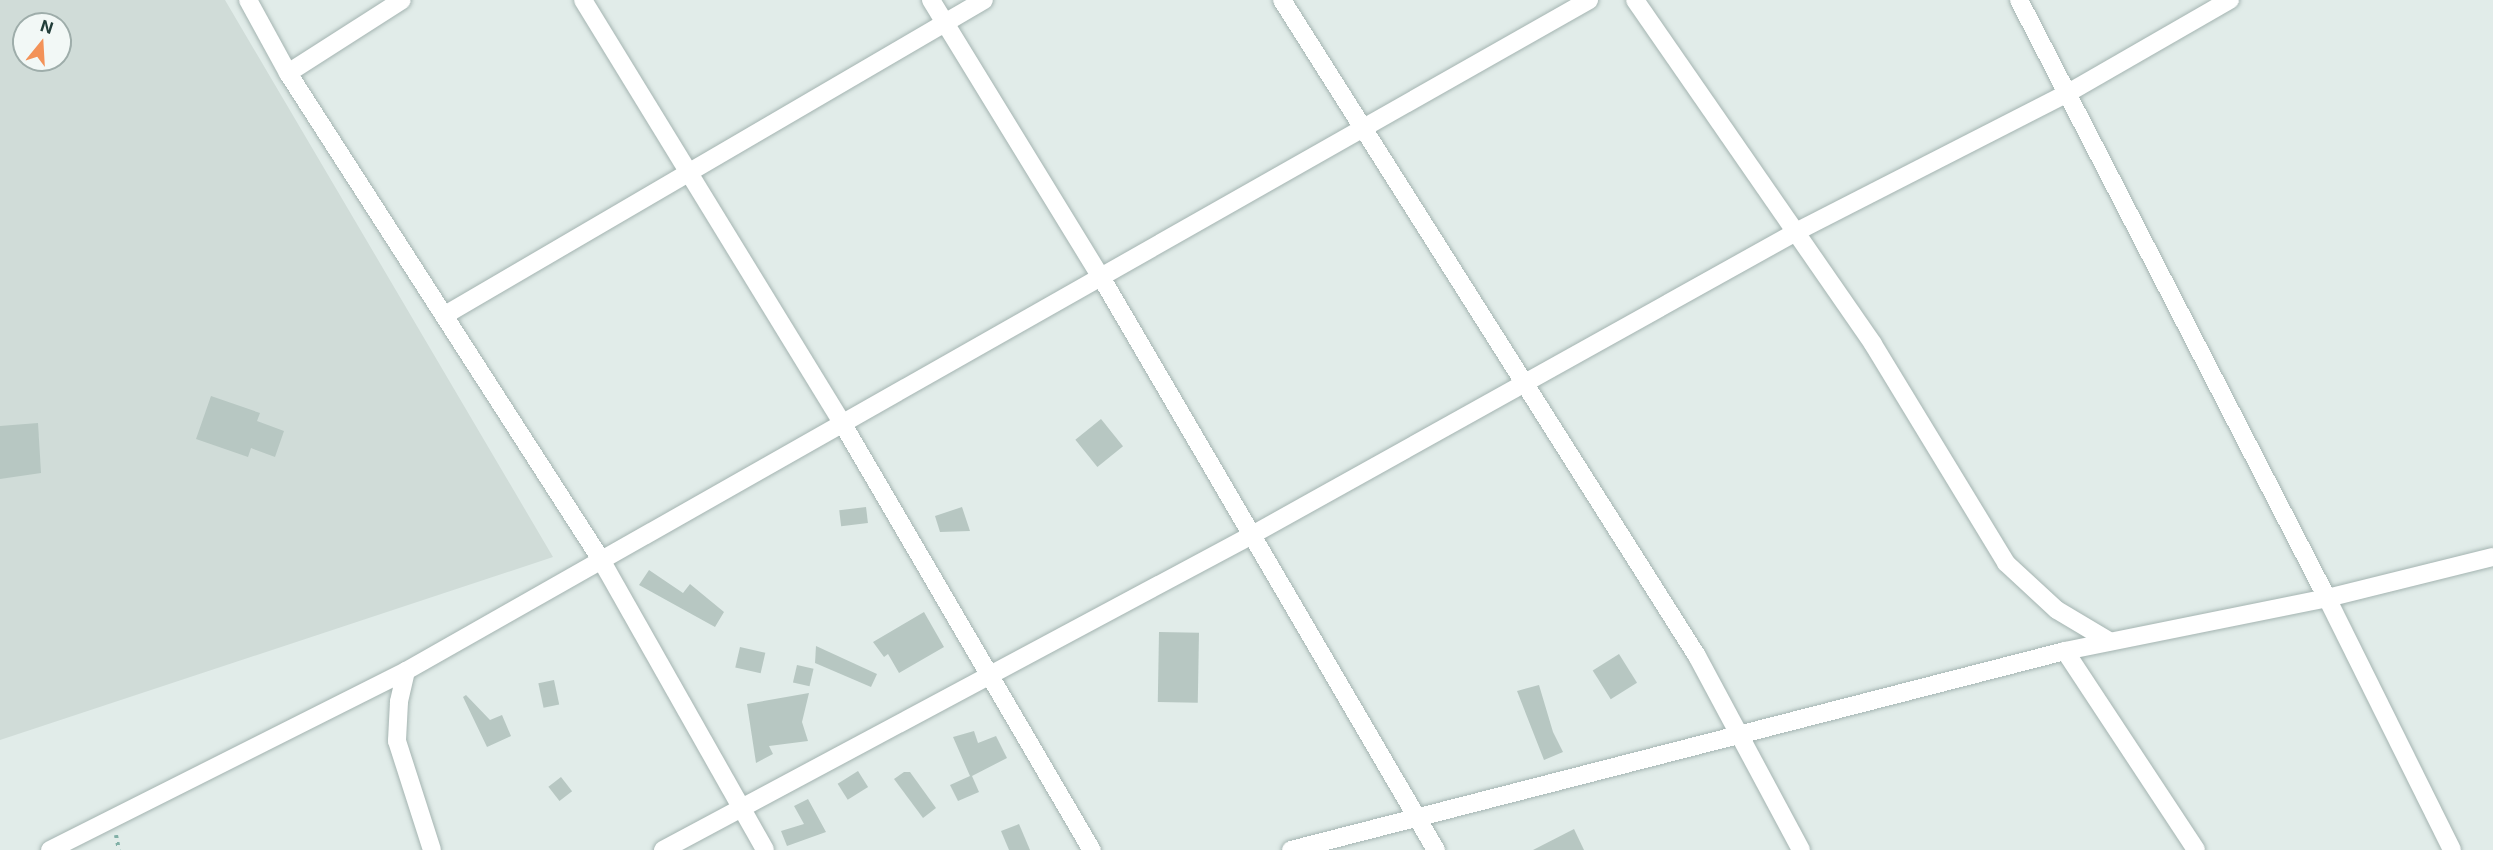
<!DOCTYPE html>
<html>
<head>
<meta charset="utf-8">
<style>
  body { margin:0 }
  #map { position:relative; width:2493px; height:850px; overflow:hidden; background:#e1ece9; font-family:Inter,sans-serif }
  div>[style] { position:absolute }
  .built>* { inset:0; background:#d0dcd8 }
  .building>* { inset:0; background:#b7c7c2; transform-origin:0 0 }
  .path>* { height:4px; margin-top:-2px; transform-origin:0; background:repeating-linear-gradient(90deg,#81b0a7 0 3px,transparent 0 7.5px) }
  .roads { filter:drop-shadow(0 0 2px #a4b4b1) drop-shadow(0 0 2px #a4b4b1) }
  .minor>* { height:18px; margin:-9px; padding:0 9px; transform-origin:9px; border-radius:9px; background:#fff }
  span { translate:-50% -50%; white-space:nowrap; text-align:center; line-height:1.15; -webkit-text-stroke:4.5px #f2f8f6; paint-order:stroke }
  .north { position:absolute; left:12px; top:12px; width:60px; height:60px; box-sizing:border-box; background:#f2f8f6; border:2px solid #9eadaa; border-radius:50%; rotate:18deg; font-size:16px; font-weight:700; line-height:24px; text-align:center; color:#213d39 }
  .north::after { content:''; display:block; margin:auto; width:21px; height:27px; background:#f39258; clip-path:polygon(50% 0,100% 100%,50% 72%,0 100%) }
</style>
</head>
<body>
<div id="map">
  <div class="built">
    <i style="clip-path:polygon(evenodd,0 0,225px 0,553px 557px,0 740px,0 0,24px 24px,60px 24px,60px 60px,24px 60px,24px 24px)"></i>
  </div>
  <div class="building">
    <i style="clip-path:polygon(211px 396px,260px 413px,257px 421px,284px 431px,275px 457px,251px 448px,248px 457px,196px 439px)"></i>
    <i style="left:1101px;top:419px;width:35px;height:33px;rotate:51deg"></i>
    <i style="clip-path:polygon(38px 423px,41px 473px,0 479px,0 426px)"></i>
    <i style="left:866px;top:507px;width:16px;height:27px;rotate:83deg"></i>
    <i style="clip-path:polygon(962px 507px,970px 531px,940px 532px,935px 516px)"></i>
    <i style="clip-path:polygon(649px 570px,683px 593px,690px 584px,724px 612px,715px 627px,639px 585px)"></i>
    <i style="clip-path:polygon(924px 612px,944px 647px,899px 673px,888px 654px,884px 657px,873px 642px)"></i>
    <i style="left:1159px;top:632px;width:40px;height:70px;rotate:1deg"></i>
    <i style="clip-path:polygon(816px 646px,877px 674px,871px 687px,815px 663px)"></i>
    <i style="left:740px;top:647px;width:26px;height:21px;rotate:13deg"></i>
    <i style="left:1619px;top:654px;width:34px;height:31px;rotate:58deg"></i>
    <i style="left:797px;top:665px;width:17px;height:18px;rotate:13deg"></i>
    <i style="left:554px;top:680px;width:25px;height:16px;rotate:78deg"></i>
    <i style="clip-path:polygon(1539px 685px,1553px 732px,1563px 752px,1544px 760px,1517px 691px)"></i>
    <i style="clip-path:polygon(809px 693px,802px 722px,808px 741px,769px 746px,773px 754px,756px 763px,747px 704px)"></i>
    <i style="clip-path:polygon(466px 695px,490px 720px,502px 715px,511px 736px,487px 747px,463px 697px)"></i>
    <i style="clip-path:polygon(974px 731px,978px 743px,996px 736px,1007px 758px,972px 776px,979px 792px,958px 801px,950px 785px,970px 776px,953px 737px)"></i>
    <i style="left:858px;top:771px;width:19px;height:24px;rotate:58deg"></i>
    <i style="clip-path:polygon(904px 772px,910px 772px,936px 808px,923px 818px,894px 779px)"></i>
    <i style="left:561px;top:777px;width:18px;height:16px;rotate:52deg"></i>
    <i style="clip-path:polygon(808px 799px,826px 832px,787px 846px,781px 831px,804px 824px,794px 806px)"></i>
    <i style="clip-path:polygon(1019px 824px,1030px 850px,1009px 850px,1001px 831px)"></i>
    <i style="clip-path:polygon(1574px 829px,1584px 850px,1533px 850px)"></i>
  </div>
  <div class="path">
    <i style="left:116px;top:835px;width:15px;rotate:79deg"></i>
  </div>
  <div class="roads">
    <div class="minor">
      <i style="left:248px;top:0;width:83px;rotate:61.3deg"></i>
      <i style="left:288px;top:73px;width:577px;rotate:57.25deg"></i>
      <i style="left:600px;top:558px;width:335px;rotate:60.5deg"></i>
      <i style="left:583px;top:0;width:494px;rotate:58.5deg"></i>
      <i style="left:841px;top:421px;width:497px;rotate:59.7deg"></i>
      <i style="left:931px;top:0;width:325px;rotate:58.5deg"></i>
      <i style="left:1101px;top:277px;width:664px;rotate:59.69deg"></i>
      <i style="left:1282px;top:0;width:776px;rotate:57.68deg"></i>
      <i style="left:1697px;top:656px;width:220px;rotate:61.8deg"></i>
      <i style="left:1635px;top:0;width:418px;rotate:55.3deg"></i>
      <i style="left:1873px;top:344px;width:256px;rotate:58.7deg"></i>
      <i style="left:2006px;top:563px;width:69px;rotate:42.7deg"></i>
      <i style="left:2057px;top:610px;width:61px;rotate:30.8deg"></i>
      <i style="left:2019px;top:0;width:673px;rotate:62.75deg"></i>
      <i style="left:2327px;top:598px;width:281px;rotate:63.6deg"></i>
      <i style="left:288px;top:73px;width:135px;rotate:-32.6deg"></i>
      <i style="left:445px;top:315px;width:624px;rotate:-30.3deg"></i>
      <i style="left:2065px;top:651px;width:238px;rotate:56.6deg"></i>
      <i style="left:406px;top:671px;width:32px;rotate:103deg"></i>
      <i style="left:399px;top:702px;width:39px;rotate:93deg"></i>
      <i style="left:397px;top:741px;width:114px;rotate:72.2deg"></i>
      <i style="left:50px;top:850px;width:398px;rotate:-26.7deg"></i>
      <i style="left:406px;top:671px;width:1360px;rotate:-29.56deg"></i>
      <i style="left:663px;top:850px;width:668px;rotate:-28.14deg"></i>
      <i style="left:1252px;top:535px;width:623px;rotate:-29.12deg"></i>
      <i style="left:1796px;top:232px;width:305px;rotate:-27.1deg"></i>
      <i style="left:2068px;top:93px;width:187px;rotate:-29.9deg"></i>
      <i style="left:1291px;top:850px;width:799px;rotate:-14.42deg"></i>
      <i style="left:2065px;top:651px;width:267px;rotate:-11.4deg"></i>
      <i style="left:2327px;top:598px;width:171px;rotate:-13.9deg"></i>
    </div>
  </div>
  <div class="north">N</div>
</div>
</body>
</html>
